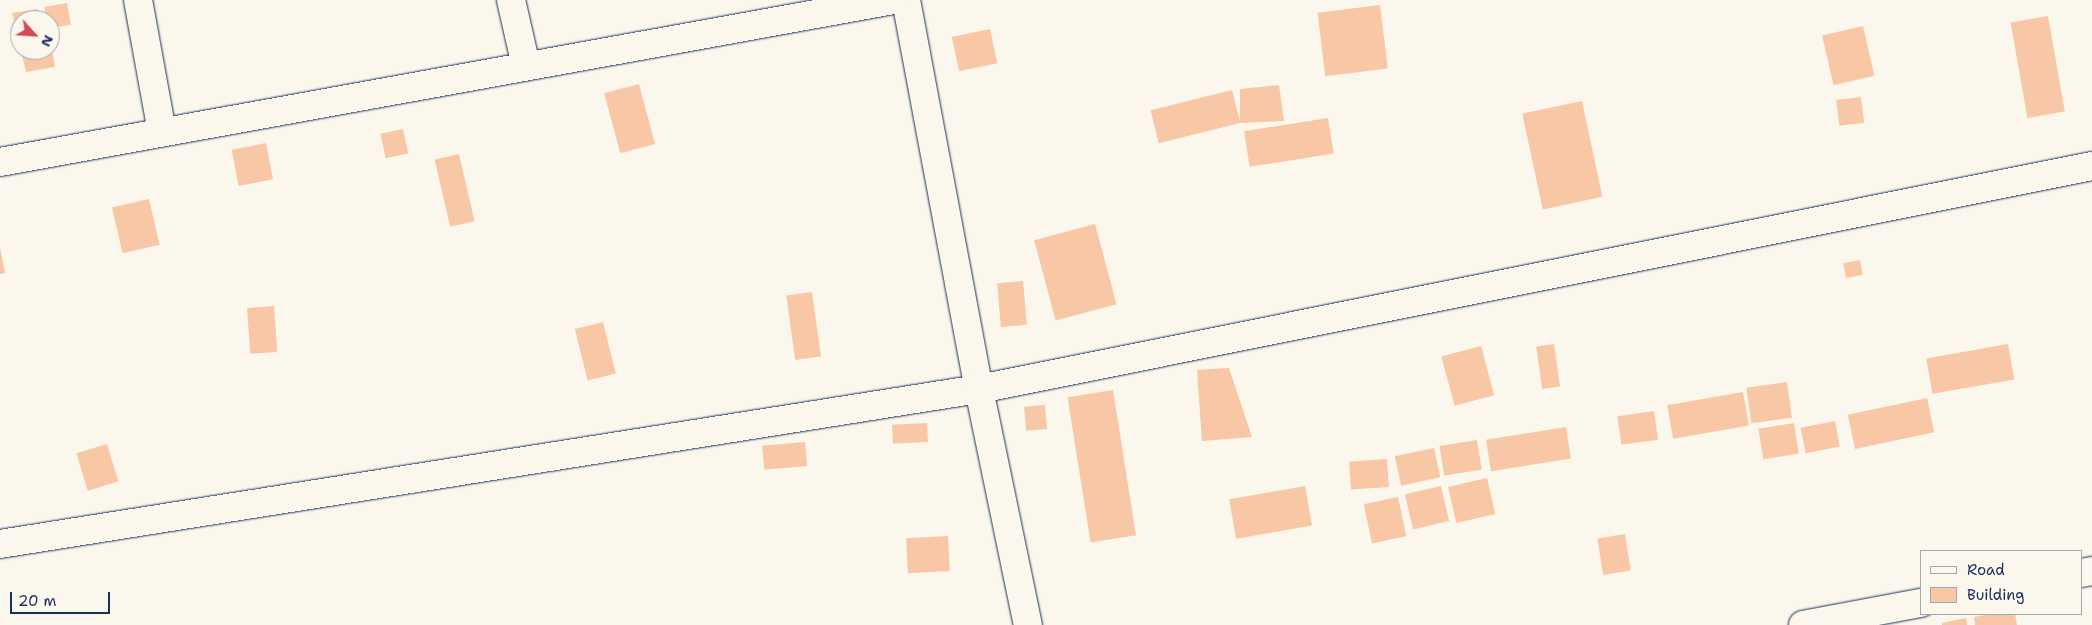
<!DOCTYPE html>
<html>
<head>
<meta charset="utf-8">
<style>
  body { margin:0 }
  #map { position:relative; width:2092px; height:625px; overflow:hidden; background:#fbf7ec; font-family:"Shantell Sans",sans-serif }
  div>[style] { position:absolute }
  .building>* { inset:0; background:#f7c7a6; transform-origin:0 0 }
  .roads { filter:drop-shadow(0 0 1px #1b2f5e) drop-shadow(0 0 1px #1b2f5e) }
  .minor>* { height:28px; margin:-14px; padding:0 14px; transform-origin:14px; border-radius:14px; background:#fbf7ec }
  span { translate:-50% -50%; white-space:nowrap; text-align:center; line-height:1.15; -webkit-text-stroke:4px #fbf7ec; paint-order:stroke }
  .legend { position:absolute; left:1920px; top:550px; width:162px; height:65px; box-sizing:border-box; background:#fbf7ec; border:1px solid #a1a7b3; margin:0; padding:6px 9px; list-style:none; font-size:15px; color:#1b2f5e }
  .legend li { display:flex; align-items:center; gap:10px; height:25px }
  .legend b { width:25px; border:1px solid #a1a7b3 }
  .north { position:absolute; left:10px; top:10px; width:50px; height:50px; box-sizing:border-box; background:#fbf7ec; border:1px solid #a1a7b3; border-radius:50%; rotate:116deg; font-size:14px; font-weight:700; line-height:20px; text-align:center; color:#1b2f5e }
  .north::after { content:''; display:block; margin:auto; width:18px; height:22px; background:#d1495b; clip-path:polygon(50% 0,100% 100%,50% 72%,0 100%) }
  .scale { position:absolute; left:10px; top:592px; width:100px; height:22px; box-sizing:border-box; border:2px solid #1b2f5e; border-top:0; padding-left:6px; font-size:15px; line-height:18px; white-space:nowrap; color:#1b2f5e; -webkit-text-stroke:4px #fbf7ec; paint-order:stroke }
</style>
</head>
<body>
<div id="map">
  <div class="building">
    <i style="left:67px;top:3px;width:22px;height:23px;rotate:80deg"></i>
    <i style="left:1380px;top:5px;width:64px;height:63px;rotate:83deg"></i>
    <i style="clip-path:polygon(37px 9px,39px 20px,20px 20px,20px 29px,16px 29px,12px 13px)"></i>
    <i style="left:2048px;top:16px;width:97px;height:38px;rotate:80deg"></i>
    <i style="left:1863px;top:26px;width:51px;height:42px;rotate:77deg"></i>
    <i style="left:990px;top:29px;width:35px;height:39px;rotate:78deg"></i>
    <i style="clip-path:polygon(51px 45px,55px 67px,26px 72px,21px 50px,50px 50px)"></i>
    <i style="left:639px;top:84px;width:62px;height:36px;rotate:75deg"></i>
    <i style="clip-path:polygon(1279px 85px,1284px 121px,1240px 123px,1240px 89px)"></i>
    <i style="left:1232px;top:90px;width:34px;height:84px;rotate:76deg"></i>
    <i style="left:1861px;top:97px;width:26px;height:25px;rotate:83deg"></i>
    <i style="left:1582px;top:101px;width:98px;height:61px;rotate:78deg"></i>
    <i style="left:1328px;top:118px;width:36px;height:85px;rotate:81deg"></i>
    <i style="left:403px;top:129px;width:25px;height:23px;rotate:78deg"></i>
    <i style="left:266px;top:143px;width:37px;height:35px;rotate:79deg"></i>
    <i style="left:459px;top:154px;width:69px;height:25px;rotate:77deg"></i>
    <i style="left:149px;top:199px;width:47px;height:38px;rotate:77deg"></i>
    <i style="left:1095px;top:224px;width:83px;height:63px;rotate:75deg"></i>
    <i style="clip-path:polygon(0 248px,5px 273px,0 274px)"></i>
    <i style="left:1860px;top:260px;width:15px;height:17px;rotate:79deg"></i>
    <i style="left:1023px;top:281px;width:44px;height:26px;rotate:85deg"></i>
    <i style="left:812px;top:292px;width:65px;height:26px;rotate:82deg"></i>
    <i style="left:274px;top:306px;width:46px;height:27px;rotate:86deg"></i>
    <i style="left:603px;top:322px;width:53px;height:29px;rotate:76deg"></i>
    <i style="left:1554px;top:344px;width:43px;height:18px;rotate:82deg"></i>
    <i style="left:2008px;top:344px;width:36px;height:83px;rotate:80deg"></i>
    <i style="left:1481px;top:346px;width:51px;height:41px;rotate:75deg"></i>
    <i style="clip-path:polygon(1229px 368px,1252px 437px,1202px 441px,1197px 370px)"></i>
    <i style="left:1787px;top:382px;width:36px;height:41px;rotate:82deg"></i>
    <i style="left:1113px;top:390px;width:147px;height:46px;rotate:81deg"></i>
    <i style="left:1743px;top:392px;width:34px;height:77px;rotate:80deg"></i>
    <i style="left:1927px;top:398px;width:35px;height:81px;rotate:78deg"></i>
    <i style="left:1045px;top:405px;width:24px;height:21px;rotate:85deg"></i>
    <i style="left:1654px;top:411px;width:29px;height:37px;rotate:82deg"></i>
    <i style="left:1835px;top:421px;width:26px;height:35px;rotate:79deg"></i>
    <i style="left:927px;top:423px;width:19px;height:35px;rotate:87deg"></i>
    <i style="left:1794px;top:423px;width:31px;height:36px;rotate:81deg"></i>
    <i style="left:1566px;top:427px;width:32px;height:81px;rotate:81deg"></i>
    <i style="left:1477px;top:440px;width:30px;height:38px;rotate:81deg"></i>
    <i style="left:805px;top:442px;width:24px;height:43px;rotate:85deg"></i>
    <i style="left:107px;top:444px;width:39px;height:32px;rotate:73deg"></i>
    <i style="left:1434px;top:448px;width:30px;height:40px;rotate:78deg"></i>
    <i style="left:1387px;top:459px;width:28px;height:38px;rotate:86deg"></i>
    <i style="left:1487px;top:478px;width:37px;height:40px;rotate:77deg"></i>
    <i style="left:1305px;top:486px;width:40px;height:77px;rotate:80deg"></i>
    <i style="left:1441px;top:486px;width:36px;height:37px;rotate:77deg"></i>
    <i style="left:1398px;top:497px;width:40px;height:35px;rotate:78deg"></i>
    <i style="left:1625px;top:534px;width:37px;height:28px;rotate:81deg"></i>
    <i style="left:948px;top:536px;width:35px;height:42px;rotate:87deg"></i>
    <i style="clip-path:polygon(1991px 614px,2015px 614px,2017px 625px,1975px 625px,1974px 617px)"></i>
    <i style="clip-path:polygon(1966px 618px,1967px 625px,1942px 625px,1942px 623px)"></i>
  </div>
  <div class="roads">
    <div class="minor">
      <i style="left:138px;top:0;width:134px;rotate:79.7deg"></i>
      <i style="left:511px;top:0;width:68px;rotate:77.2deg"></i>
      <i style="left:906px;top:0;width:396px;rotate:79.4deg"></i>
      <i style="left:979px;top:389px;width:241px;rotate:78.3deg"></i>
      <i style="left:0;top:162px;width:908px;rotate:-10.28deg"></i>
      <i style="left:0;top:544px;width:991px;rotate:-9deg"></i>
      <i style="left:979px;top:389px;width:1135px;rotate:-11.33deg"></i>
      <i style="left:2081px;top:573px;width:11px;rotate:-10deg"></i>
      <i style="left:1803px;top:625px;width:120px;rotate:-10.6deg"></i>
    </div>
  </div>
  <ul class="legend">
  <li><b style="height:6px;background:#fbf7ec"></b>Road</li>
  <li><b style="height:14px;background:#f7c7a6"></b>Building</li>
  </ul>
  <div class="north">N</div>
  <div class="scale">20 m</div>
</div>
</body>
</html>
